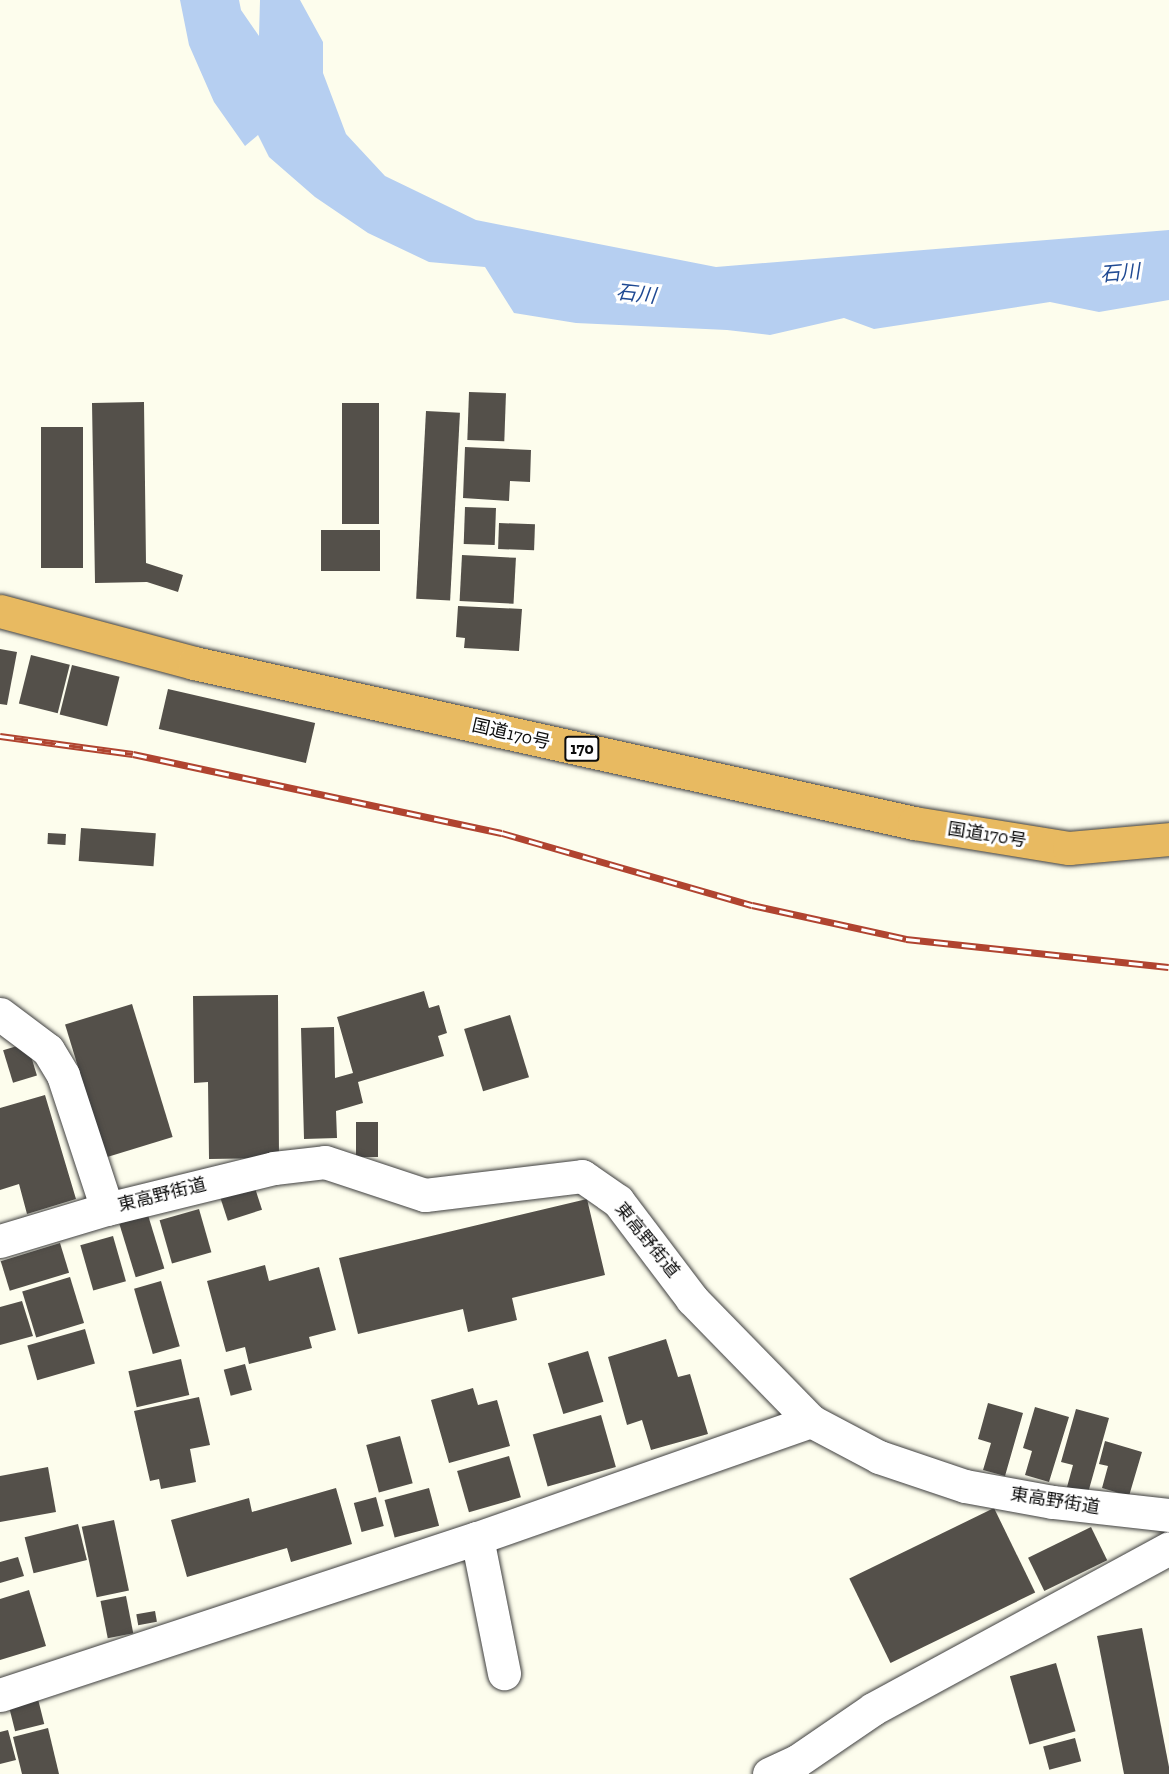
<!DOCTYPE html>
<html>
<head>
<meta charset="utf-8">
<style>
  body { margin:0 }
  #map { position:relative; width:1169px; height:1774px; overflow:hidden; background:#fdfded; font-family:"Zilla Slab","Noto Sans JP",serif }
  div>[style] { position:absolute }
  .water>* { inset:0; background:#b6cff1 }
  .building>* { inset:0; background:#54504a; transform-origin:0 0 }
  .roads { filter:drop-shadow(0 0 2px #3f3f3f) drop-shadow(0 0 2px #3f3f3f) }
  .street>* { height:33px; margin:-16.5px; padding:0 16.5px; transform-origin:16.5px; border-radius:16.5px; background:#fff }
  .highway>* { height:33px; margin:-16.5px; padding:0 16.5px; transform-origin:16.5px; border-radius:16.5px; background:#e8ba61 }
  .rail>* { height:7px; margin-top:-3.5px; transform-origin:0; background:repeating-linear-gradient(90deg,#fff 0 14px,#b04430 0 28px); box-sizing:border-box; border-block:2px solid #b04430 }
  span { translate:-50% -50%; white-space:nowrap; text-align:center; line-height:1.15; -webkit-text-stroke:6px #fff; paint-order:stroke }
  .shield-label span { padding:2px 4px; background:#fff; border:2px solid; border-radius:4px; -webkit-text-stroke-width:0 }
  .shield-label { font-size:16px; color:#0c0c0c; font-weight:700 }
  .street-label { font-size:18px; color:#0c0c0c }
  .water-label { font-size:20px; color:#204a93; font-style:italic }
</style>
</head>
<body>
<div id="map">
  <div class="water">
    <i style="clip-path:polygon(180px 0,239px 0,241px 10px,259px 36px,260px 0,300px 0,323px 42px,323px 73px,346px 134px,385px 176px,476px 220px,716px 267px,1169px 230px,1169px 300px,1099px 312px,1050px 302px,874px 329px,844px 318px,770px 335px,727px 330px,576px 323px,514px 313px,485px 267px,429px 262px,368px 233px,315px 197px,269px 157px,258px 135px,245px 146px,214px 102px,189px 45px)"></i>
  </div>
  <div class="building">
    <i style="left:469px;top:392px;width:37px;height:48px;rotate:2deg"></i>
    <i style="clip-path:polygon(144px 402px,146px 563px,183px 575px,178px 592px,147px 582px,95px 583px,92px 403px)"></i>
    <i style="left:379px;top:403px;width:121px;height:37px;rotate:90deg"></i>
    <i style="left:426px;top:411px;width:34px;height:188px;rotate:3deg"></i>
    <i style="left:41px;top:427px;width:42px;height:141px"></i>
    <i style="clip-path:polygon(465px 447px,531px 450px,530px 482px,510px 481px,509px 501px,463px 498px)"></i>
    <i style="left:465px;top:507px;width:31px;height:37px;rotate:2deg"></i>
    <i style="left:499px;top:523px;width:36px;height:26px;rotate:2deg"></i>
    <i style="left:321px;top:530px;width:59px;height:41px"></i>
    <i style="left:462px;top:555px;width:54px;height:46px;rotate:3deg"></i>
    <i style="clip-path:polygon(458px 606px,522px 609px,519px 651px,464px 648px,465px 638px,456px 637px)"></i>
    <i style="clip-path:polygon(0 649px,17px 652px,7px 705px,0 704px)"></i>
    <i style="left:31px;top:655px;width:40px;height:50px;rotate:14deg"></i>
    <i style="left:72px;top:665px;width:49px;height:51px;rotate:14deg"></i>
    <i style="left:168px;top:689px;width:151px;height:41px;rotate:13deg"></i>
    <i style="left:81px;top:828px;width:75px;height:33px;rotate:4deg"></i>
    <i style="left:48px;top:833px;width:18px;height:11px;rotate:3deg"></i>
    <i style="clip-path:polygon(424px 991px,429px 1008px,439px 1005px,447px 1033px,438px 1036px,444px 1056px,358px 1082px,363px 1103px,336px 1111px,337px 1138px,304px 1139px,301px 1028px,334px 1027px,335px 1078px,353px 1073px,337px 1017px)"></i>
    <i style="clip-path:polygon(278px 995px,279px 1158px,209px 1159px,208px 1082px,194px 1083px,193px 996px)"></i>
    <i style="left:132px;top:1004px;width:139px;height:70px;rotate:73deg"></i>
    <i style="left:510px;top:1015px;width:65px;height:48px;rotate:73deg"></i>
    <i style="left:27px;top:1043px;width:34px;height:25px;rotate:73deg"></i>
    <i style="clip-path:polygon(45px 1095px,76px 1199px,27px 1214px,19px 1184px,0 1190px,0 1108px)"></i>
    <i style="left:356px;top:1122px;width:22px;height:35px"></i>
    <i style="left:254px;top:1185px;width:26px;height:36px;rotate:72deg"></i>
    <i style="clip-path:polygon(587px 1199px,605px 1275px,512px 1298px,517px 1320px,468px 1332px,463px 1309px,358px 1334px,339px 1258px)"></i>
    <i style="left:199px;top:1209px;width:45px;height:41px;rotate:74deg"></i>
    <i style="left:148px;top:1215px;width:56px;height:30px;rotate:73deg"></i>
    <i style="left:113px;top:1236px;width:47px;height:34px;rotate:74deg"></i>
    <i style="left:60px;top:1243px;width:31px;height:62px;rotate:73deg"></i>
    <i style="clip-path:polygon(265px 1265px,269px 1281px,319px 1267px,336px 1330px,309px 1337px,312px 1348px,249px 1364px,245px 1347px,226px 1352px,207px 1281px)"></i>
    <i style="left:70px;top:1277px;width:48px;height:50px;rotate:73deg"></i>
    <i style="left:161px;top:1281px;width:68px;height:28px;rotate:74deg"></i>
    <i style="clip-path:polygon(22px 1301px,33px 1336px,0 1345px,0 1307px)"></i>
    <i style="left:85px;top:1329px;width:36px;height:60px;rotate:74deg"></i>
    <i style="clip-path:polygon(666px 1339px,678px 1377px,690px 1374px,708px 1434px,651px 1450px,642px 1420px,627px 1425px,608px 1357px)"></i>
    <i style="left:588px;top:1351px;width:53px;height:42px;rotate:73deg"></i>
    <i style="left:181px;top:1359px;width:37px;height:54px;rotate:77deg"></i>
    <i style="left:245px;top:1364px;width:27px;height:22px;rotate:75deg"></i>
    <i style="clip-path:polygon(473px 1388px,478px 1405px,497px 1400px,510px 1446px,449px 1463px,431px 1400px)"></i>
    <i style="clip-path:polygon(199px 1397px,210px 1445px,190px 1449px,196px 1482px,161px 1489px,159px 1479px,150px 1481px,134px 1411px)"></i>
    <i style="clip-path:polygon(988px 1403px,1023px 1413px,1005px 1476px,983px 1470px,991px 1443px,978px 1439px)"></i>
    <i style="clip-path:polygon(1035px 1407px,1069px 1417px,1049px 1482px,1025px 1475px,1032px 1451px,1023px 1448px)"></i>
    <i style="clip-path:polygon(1076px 1409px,1109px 1418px,1088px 1493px,1067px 1487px,1073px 1465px,1061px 1462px)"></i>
    <i style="left:601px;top:1415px;width:54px;height:71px;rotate:74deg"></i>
    <i style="left:400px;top:1436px;width:49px;height:35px;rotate:75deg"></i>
    <i style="clip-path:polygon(1105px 1441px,1142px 1452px,1129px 1496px,1102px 1488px,1108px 1466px,1099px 1464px)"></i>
    <i style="left:509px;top:1456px;width:43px;height:54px;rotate:74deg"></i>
    <i style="clip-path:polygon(48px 1467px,56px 1512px,0 1522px,0 1476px)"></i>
    <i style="clip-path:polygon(336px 1488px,352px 1544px,291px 1562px,287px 1548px,187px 1577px,171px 1520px,249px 1498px,252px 1512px)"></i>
    <i style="left:429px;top:1488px;width:39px;height:46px;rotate:75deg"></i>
    <i style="left:376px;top:1497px;width:30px;height:23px;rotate:75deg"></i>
    <i style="left:994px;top:1508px;width:94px;height:161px;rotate:64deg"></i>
    <i style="left:114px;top:1520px;width:72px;height:33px;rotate:78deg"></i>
    <i style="left:78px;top:1524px;width:37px;height:55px;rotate:76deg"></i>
    <i style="left:1091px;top:1527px;width:37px;height:70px;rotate:64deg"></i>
    <i style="clip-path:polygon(18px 1557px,24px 1576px,0 1583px,0 1562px)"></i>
    <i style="clip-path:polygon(29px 1590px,46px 1646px,0 1660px,0 1599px)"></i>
    <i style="left:126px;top:1596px;width:38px;height:26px;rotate:79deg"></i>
    <i style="left:155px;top:1611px;width:11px;height:19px;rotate:80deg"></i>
    <i style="clip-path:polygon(1142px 1628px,1169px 1767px,1169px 1774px,1124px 1774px,1097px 1636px)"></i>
    <i style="left:1056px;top:1663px;width:71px;height:48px;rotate:74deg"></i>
    <i style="left:37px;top:1695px;width:30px;height:30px;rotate:76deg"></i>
    <i style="clip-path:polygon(48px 1728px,59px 1774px,22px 1774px,13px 1737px)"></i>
    <i style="clip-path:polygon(8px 1730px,16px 1760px,0 1764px,0 1732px)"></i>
    <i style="left:1075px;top:1738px;width:24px;height:33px;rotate:75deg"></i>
  </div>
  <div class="roads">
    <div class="street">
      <i style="left:0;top:1014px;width:60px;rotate:36.9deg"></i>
      <i style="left:48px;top:1050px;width:29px;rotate:59deg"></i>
      <i style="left:63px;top:1075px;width:141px;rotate:71.8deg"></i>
      <i style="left:0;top:1241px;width:112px;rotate:-16.7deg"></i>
      <i style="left:107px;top:1209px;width:172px;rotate:-13.8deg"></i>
      <i style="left:274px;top:1168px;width:51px;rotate:-6.7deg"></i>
      <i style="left:325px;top:1162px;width:105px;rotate:18.3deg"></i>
      <i style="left:425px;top:1195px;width:158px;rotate:-6.9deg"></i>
      <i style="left:582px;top:1176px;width:44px;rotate:34.8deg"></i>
      <i style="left:618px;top:1201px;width:123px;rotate:52.9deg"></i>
      <i style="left:692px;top:1299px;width:170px;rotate:45.7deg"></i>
      <i style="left:811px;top:1421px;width:77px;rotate:27.9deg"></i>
      <i style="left:879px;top:1457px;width:91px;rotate:18.6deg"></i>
      <i style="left:965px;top:1486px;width:89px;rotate:10.3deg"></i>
      <i style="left:1053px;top:1502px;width:117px;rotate:6.4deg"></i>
      <i style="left:477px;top:1538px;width:138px;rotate:78.7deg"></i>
      <i style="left:0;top:1695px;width:502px;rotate:-18.22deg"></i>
      <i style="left:477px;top:1538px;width:354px;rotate:-19.3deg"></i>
      <i style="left:769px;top:1774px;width:31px;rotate:-25deg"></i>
      <i style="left:797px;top:1761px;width:92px;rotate:-34.4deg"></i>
      <i style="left:873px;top:1709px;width:337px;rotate:-28.5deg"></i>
    </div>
    <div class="highway">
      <i style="left:0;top:611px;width:201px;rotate:15deg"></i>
      <i style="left:194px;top:663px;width:738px;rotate:12.53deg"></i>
      <i style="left:914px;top:823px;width:157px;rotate:9.2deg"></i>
      <i style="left:1069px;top:848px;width:100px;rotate:-5.1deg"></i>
    </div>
  </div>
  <div class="rail">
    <i style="left:0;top:736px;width:134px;rotate:7.7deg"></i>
    <i style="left:133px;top:754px;width:377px;rotate:12.1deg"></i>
    <i style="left:502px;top:833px;width:260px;rotate:16.1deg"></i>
    <i style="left:752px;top:905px;width:158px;rotate:12.4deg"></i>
    <i style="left:906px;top:939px;width:264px;rotate:6.1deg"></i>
  </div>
  <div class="shield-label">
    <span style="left:582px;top:749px">170</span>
  </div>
  <div class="street-label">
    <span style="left:511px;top:734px;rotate:13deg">国道170号</span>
    <span style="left:987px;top:835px;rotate:9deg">国道170号</span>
    <span style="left:162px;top:1195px;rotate:-14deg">東高野街道</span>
    <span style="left:647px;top:1240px;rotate:51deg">東高野街道</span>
    <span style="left:1055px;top:1501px;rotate:9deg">東高野街道</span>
  </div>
  <div class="water-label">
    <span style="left:1120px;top:273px;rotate:-5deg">石川</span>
    <span style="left:636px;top:294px;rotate:6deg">石川</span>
  </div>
</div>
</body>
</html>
